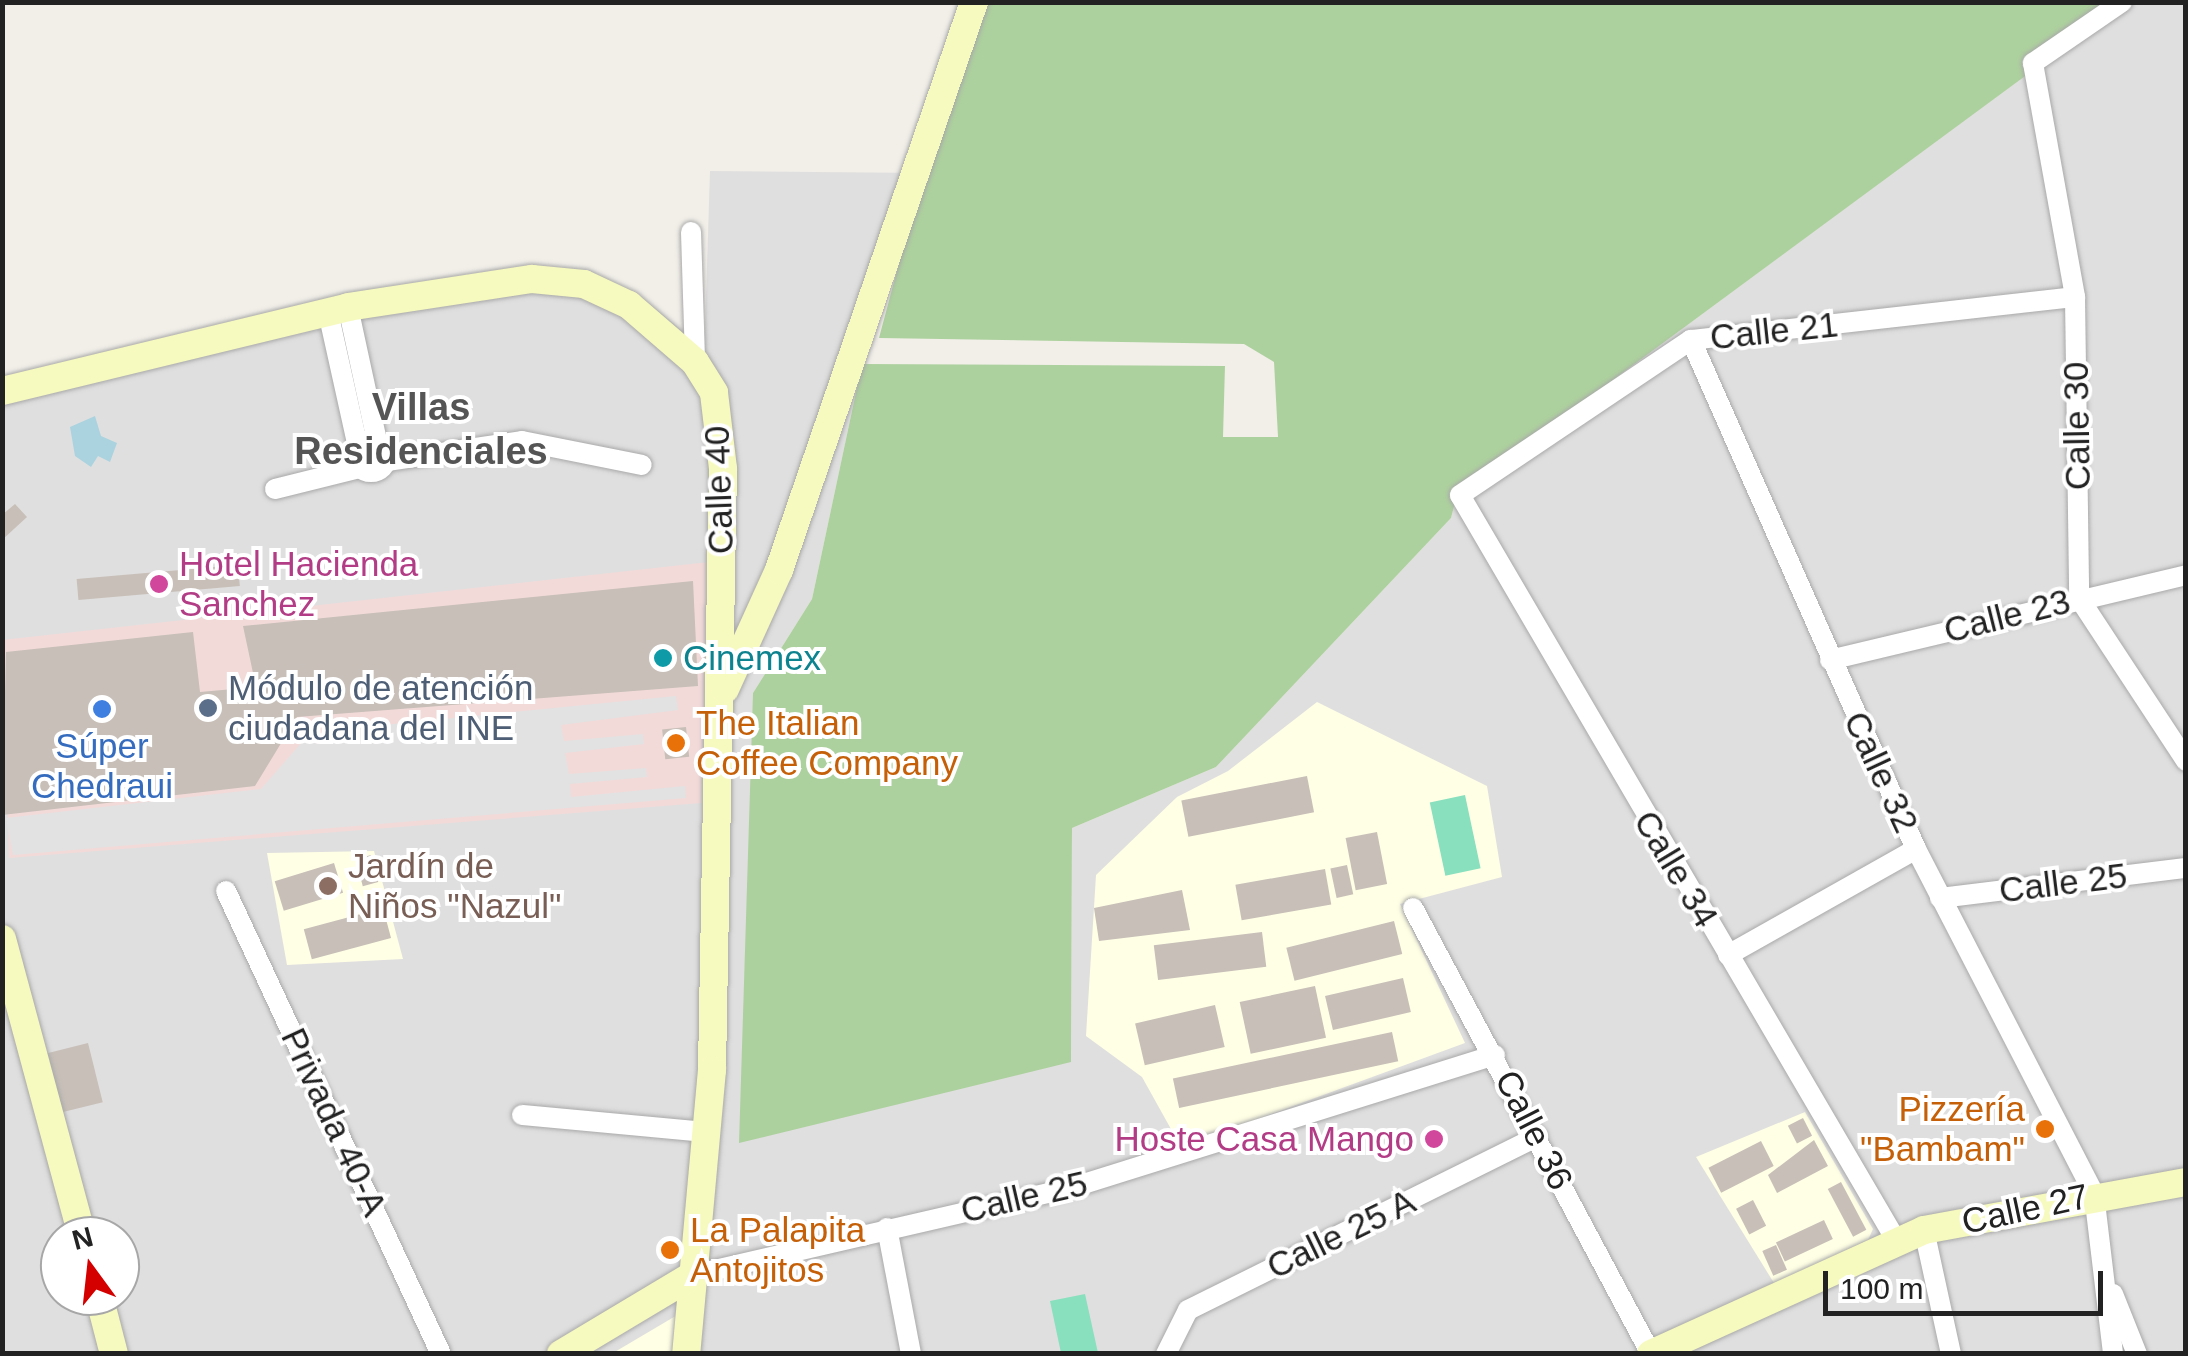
<!DOCTYPE html>
<html>
<head>
<meta charset="utf-8">
<style>
  body { margin:0 }
  #map { position:relative; width:2188px; height:1356px; overflow:hidden; background:#f2efe9; font-family:Helvetica,sans-serif }
  div>[style] { position:absolute }
  .residential>* { inset:0; background:#e0dfdf }
  .commercial>* { inset:0; background:#f2dad9 }
  .education>* { inset:0; background:#ffffe5 }
  .forest>* { inset:0; background:#add19e }
  .pitch>* { inset:0; background:#88e0be; transform-origin:0 0 }
  .parking>* { inset:0; background:#e2e2e2 }
  .water>* { inset:0; background:#aad3df }
  .building>* { inset:0; background:#c7bfb8; transform-origin:0 0 }
  .roads { filter:drop-shadow(0 0 2px #a9a9a9) drop-shadow(0 0 2px #a9a9a9) }
  .street>* { height:20px; margin:-10px; padding:0 10px; transform-origin:10px; border-radius:10px; background:#fff }
  .street>.ring { margin:-10px; padding:0; box-sizing:content-box; background:none; border:20px solid #fff; border-radius:50% }
  .secondary>* { height:28px; margin:-14px; padding:0 14px; transform-origin:14px; border-radius:14px; background:#f7fabf }
  .dots>* { width:28px; height:28px; translate:-50% -50%; box-sizing:border-box; border:5px solid #fff; border-radius:50% }
  span { translate:-50% -50%; white-space:nowrap; text-align:center; line-height:1.15; -webkit-text-stroke:8px #fff; paint-order:stroke }
  .street-label { font-size:35px; color:#222 }
  .hotel-label { font-size:35px; color:#b23c85 }
  .left { translate:0 -50%; text-align:left }
  .right { translate:-100% -50%; text-align:right }
  .culture-label { font-size:35px; color:#0d838f }
  .service-label { font-size:35px; color:#4e5e75 }
  .food-label { font-size:35px; color:#c56008 }
  .shop-label { font-size:35px; color:#366cbe }
  .education-label { font-size:35px; color:#785e54 }
  .neighbourhood-label { font-size:38px; color:#555; font-weight:700 }
  .frame { position:absolute; inset:0; border:5px solid #222; pointer-events:none }
  .north { position:absolute; left:40px; top:1216px; width:100px; height:100px; box-sizing:border-box; background:#fff; border:2px solid #a7a7a7; border-radius:50%; rotate:345deg; font-size:28px; font-weight:700; line-height:40px; text-align:center; color:#222 }
  .north::after { content:''; display:block; margin:auto; width:35px; height:45px; background:#d40000; clip-path:polygon(50% 0,100% 100%,50% 72%,0 100%) }
  .scale { position:absolute; left:1823px; top:1271px; width:280px; height:45px; box-sizing:border-box; border:5px solid #222; border-top:0; padding-left:12px; font-size:30px; line-height:35px; white-space:nowrap; color:#222; -webkit-text-stroke:8px #fff; paint-order:stroke }
</style>
</head>
<body>
<div id="map">
  <div class="residential">
    <i style="clip-path:polygon(evenodd,2123px 3px,2185px 3px,2185px 1353px,3px 1354px,3px 403px,487px 275px,583px 274px,644px 299px,691px 338px,705px 331px,710px 171px,923px 173px,862px 364px,812px 599px,753px 693px,1071px 1062px,1072px 828px,1216px 767px,1451px 518px,1457px 495px,2123px 3px,60px 1236px,120px 1236px,120px 1296px,60px 1296px,60px 1236px)"></i>
  </div>
  <div class="commercial">
    <i style="clip-path:polygon(709px 562px,701px 803px,9px 858px,2px 640px)"></i>
  </div>
  <div class="education">
    <i style="clip-path:polygon(1317px 702px,1487px 786px,1502px 877px,1400px 904px,1465px 1043px,1181px 1147px,1142px 1077px,1086px 1036px,1096px 875px,1177px 797px,1228px 771px)"></i>
    <i style="clip-path:polygon(374px 851px,403px 959px,287px 965px,267px 853px)"></i>
    <i style="clip-path:polygon(1805px 1112px,1873px 1229px,1868px 1240px,1774px 1283px,1696px 1157px)"></i>
    <i style="clip-path:polygon(679px 1314px,676px 1353px,613px 1353px)"></i>
  </div>
  <div class="forest">
    <i style="clip-path:polygon(986px 3px,2124px 3px,1457px 495px,1451px 518px,1216px 767px,1072px 828px,1071px 1062px,739px 1143px,753px 693px,812px 599px,862px 364px,1225px 366px,1223px 437px,1278px 437px,1274px 362px,1244px 344px,879px 338px,923px 173px)"></i>
  </div>
  <div class="pitch">
    <i style="left:1465px;top:795px;width:75px;height:36px;rotate:78deg"></i>
    <i style="clip-path:polygon(1085px 1294px,1098px 1353px,1061px 1353px,1050px 1301px)"></i>
  </div>
  <div class="parking">
    <i style="clip-path:polygon(676px 696px,678px 710px,561px 725px,564px 741px,643px 734px,644px 744px,565px 753px,569px 774px,646px 768px,647px 777px,570px 784px,571px 797px,685px 786px,686px 798px,13px 855px,6px 818px,261px 789px,303px 741px,322px 744px,322px 731px)"></i>
  </div>
  <div class="water">
    <i style="clip-path:polygon(95px 416px,101px 436px,117px 443px,110px 462px,98px 456px,91px 467px,75px 456px,70px 427px)"></i>
  </div>
  <div class="building">
    <i style="clip-path:polygon(15px 504px,27px 517px,2px 540px,2px 515px)"></i>
    <i style="left:238px;top:565px;width:21px;height:162px;rotate:85deg"></i>
    <i style="clip-path:polygon(693px 581px,698px 686px,297px 717px,255px 786px,2px 815px,6px 652px,193px 632px,200px 692px,256px 687px,243px 626px)"></i>
    <i style="left:686px;top:727px;width:30px;height:24px;rotate:84deg"></i>
    <i style="left:1307px;top:776px;width:37px;height:128px;rotate:79deg"></i>
    <i style="left:1377px;top:832px;width:53px;height:32px;rotate:79deg"></i>
    <i style="left:371px;top:855px;width:28px;height:16px;rotate:75deg"></i>
    <i style="left:334px;top:863px;width:31px;height:62px;rotate:73deg"></i>
    <i style="left:1347px;top:865px;width:30px;height:17px;rotate:78deg"></i>
    <i style="left:1325px;top:869px;width:36px;height:91px;rotate:80deg"></i>
    <i style="clip-path:polygon(1182px 890px,1190px 930px,1099px 941px,1094px 908px)"></i>
    <i style="left:383px;top:908px;width:31px;height:82px;rotate:75deg"></i>
    <i style="left:1394px;top:921px;width:34px;height:111px;rotate:76deg"></i>
    <i style="left:1262px;top:932px;width:35px;height:109px;rotate:83deg"></i>
    <i style="left:1403px;top:978px;width:35px;height:80px;rotate:77deg"></i>
    <i style="left:1315px;top:986px;width:53px;height:77px;rotate:78deg"></i>
    <i style="left:1215px;top:1005px;width:43px;height:82px;rotate:77deg"></i>
    <i style="left:1392px;top:1032px;width:30px;height:224px;rotate:78deg"></i>
    <i style="left:88px;top:1043px;width:61px;height:43px;rotate:76deg"></i>
    <i style="left:1803px;top:1118px;width:20px;height:17px;rotate:63deg"></i>
    <i style="clip-path:polygon(1814px 1140px,1828px 1166px,1777px 1193px,1768px 1175px)"></i>
    <i style="left:1761px;top:1141px;width:28px;height:59px;rotate:63deg"></i>
    <i style="left:1841px;top:1182px;width:54px;height:15px;rotate:62deg"></i>
    <i style="left:1753px;top:1200px;width:29px;height:19px;rotate:63deg"></i>
    <i style="left:1824px;top:1220px;width:21px;height:53px;rotate:65deg"></i>
    <i style="left:1776px;top:1245px;width:27px;height:15px;rotate:66deg"></i>
  </div>
  <div class="roads">
    <div class="street">
      <i style="left:2122px;top:2px;width:108px;rotate:145.6deg"></i>
      <i style="left:2033px;top:63px;width:238px;rotate:79.8deg"></i>
      <i style="left:2075px;top:297px;width:301px;rotate:89.2deg"></i>
      <i style="left:2079px;top:598px;width:195px;rotate:56.7deg"></i>
      <i style="left:691px;top:232px;width:130px;rotate:88.2deg"></i>
      <i style="left:348px;top:307px;width:137px;rotate:77.8deg"></i>
      <i style="left:328px;top:312px;width:138px;rotate:77.5deg"></i>
      <i style="left:1691px;top:340px;width:557px;rotate:66.15deg"></i>
      <i style="left:1916px;top:849px;width:388px;rotate:62.7deg"></i>
      <i style="left:2094px;top:1194px;width:161px;rotate:83.2deg"></i>
      <i class="ring" style="left:355px;top:440px;width:12px;height:12px"></i>
      <i style="left:387px;top:461px;width:136px;rotate:-8.4deg"></i>
      <i style="left:522px;top:441px;width:122px;rotate:11.3deg"></i>
      <i style="left:275px;top:489px;width:87px;rotate:-14deg"></i>
      <i style="left:1830px;top:660px;width:366px;rotate:-13.4deg"></i>
      <i style="left:226px;top:891px;width:510px;rotate:65.09deg"></i>
      <i style="left:1940px;top:898px;width:248px;rotate:-7deg"></i>
      <i style="left:1413px;top:908px;width:506px;rotate:61.91deg"></i>
      <i style="left:1728px;top:955px;width:216px;rotate:-29.4deg"></i>
      <i style="left:522px;top:1115px;width:185px;rotate:5.3deg"></i>
      <i style="left:887px;top:1228px;width:128px;rotate:79.2deg"></i>
      <i style="left:1924px;top:1230px;width:127px;rotate:77.7deg"></i>
      <i style="left:1896px;top:1240px;width:863px;rotate:-120.34deg"></i>
      <i style="left:1460px;top:495px;width:278px;rotate:-33.9deg"></i>
      <i style="left:1691px;top:340px;width:386px;rotate:-6.4deg"></i>
      <i style="left:693px;top:1275px;width:394px;rotate:-13deg"></i>
      <i style="left:1077px;top:1186px;width:438px;rotate:-17.4deg"></i>
      <i style="left:2113px;top:1294px;width:65px;rotate:68.2deg"></i>
      <i style="left:1166px;top:1354px;width:49px;rotate:-63.4deg"></i>
      <i style="left:1188px;top:1310px;width:390px;rotate:-26.4deg"></i>
    </div>
    <div class="secondary">
      <i style="left:2px;top:391px;width:356px;rotate:-13.6deg"></i>
      <i style="left:348px;top:307px;width:186px;rotate:-8.7deg"></i>
      <i style="left:532px;top:279px;width:52px;rotate:5.5deg"></i>
      <i style="left:584px;top:284px;width:50px;rotate:25deg"></i>
      <i style="left:629px;top:305px;width:87px;rotate:40.8deg"></i>
      <i style="left:695px;top:362px;width:36px;rotate:58deg"></i>
      <i style="left:714px;top:393px;width:77px;rotate:83.2deg"></i>
      <i style="left:723px;top:469px;width:601px;rotate:91.05deg"></i>
      <i style="left:712px;top:1070px;width:285px;rotate:95.2deg"></i>
      <i style="left:725px;top:689px;width:131px;rotate:-65.6deg"></i>
      <i style="left:779px;top:570px;width:601px;rotate:-71.05deg"></i>
      <i style="left:2px;top:939px;width:308px;rotate:74.9deg"></i>
      <i style="left:99px;top:1296px;width:60px;rotate:75.5deg"></i>
      <i style="left:561px;top:1354px;width:154px;rotate:-30.9deg"></i>
      <i style="left:1651px;top:1354px;width:300px;rotate:-24.4deg"></i>
      <i style="left:1924px;top:1230px;width:266px;rotate:-10.4deg"></i>
    </div>
  </div>
  <div class="dots">
    <i style="left:159px;top:584px;background:#d1479c"></i>
    <i style="left:663px;top:658px;background:#0f9aa8"></i>
    <i style="left:208px;top:708px;background:#5c6f8a"></i>
    <i style="left:102px;top:709px;background:#3f7fe0"></i>
    <i style="left:676px;top:743px;background:#e8710a"></i>
    <i style="left:328px;top:886px;background:#8d6e63"></i>
    <i style="left:2045px;top:1129px;background:#e8710a"></i>
    <i style="left:1434px;top:1139px;background:#d1479c"></i>
    <i style="left:670px;top:1250px;background:#e8710a"></i>
  </div>
  <div class="street-label">
    <span style="left:1774px;top:331px;rotate:-6deg">Calle 21</span>
    <span style="left:2077px;top:426px;rotate:-91deg">Calle 30</span>
    <span style="left:719px;top:490px;rotate:-92deg">Calle 40</span>
    <span style="left:2007px;top:616px;rotate:-14deg">Calle 23</span>
    <span style="left:1881px;top:772px;rotate:65deg">Calle 32</span>
    <span style="left:1676px;top:869px;rotate:59deg">Calle 34</span>
    <span style="left:2063px;top:883px;rotate:-7deg">Calle 25</span>
    <span style="left:334px;top:1122px;rotate:65deg">Privada 40-A</span>
    <span style="left:1534px;top:1130px;rotate:63deg">Calle 36</span>
    <span style="left:1024px;top:1197px;rotate:-13deg">Calle 25</span>
    <span style="left:2025px;top:1209px;rotate:-12deg">Calle 27</span>
    <span style="left:1341px;top:1234px;rotate:-26deg">Calle 25 A</span>
  </div>
  <div class="hotel-label">
    <span class="left" style="left:179px;top:584px">Hotel Hacienda<br>Sanchez</span>
    <span class="right" style="left:1414px;top:1139px">Hoste Casa Mango</span>
  </div>
  <div class="culture-label">
    <span class="left" style="left:683px;top:658px">Cinemex</span>
  </div>
  <div class="service-label">
    <span class="left" style="left:228px;top:708px">Módulo de atención<br>ciudadana del INE</span>
  </div>
  <div class="food-label">
    <span class="left" style="left:696px;top:743px">The Italian<br>Coffee Company</span>
    <span class="right" style="left:2025px;top:1129px">Pizzería<br>"Bambam"</span>
    <span class="left" style="left:690px;top:1250px">La Palapita<br>Antojitos</span>
  </div>
  <div class="shop-label">
    <span style="left:102px;top:766px">Súper<br>Chedraui</span>
  </div>
  <div class="education-label">
    <span class="left" style="left:348px;top:886px">Jardín de<br>Niños "Nazul"</span>
  </div>
  <div class="neighbourhood-label">
    <span style="left:421px;top:430px">Villas<br>Residenciales</span>
  </div>
  <div class="frame"></div>
  <div class="north">N</div>
  <div class="scale">100 m</div>
</div>
</body>
</html>
